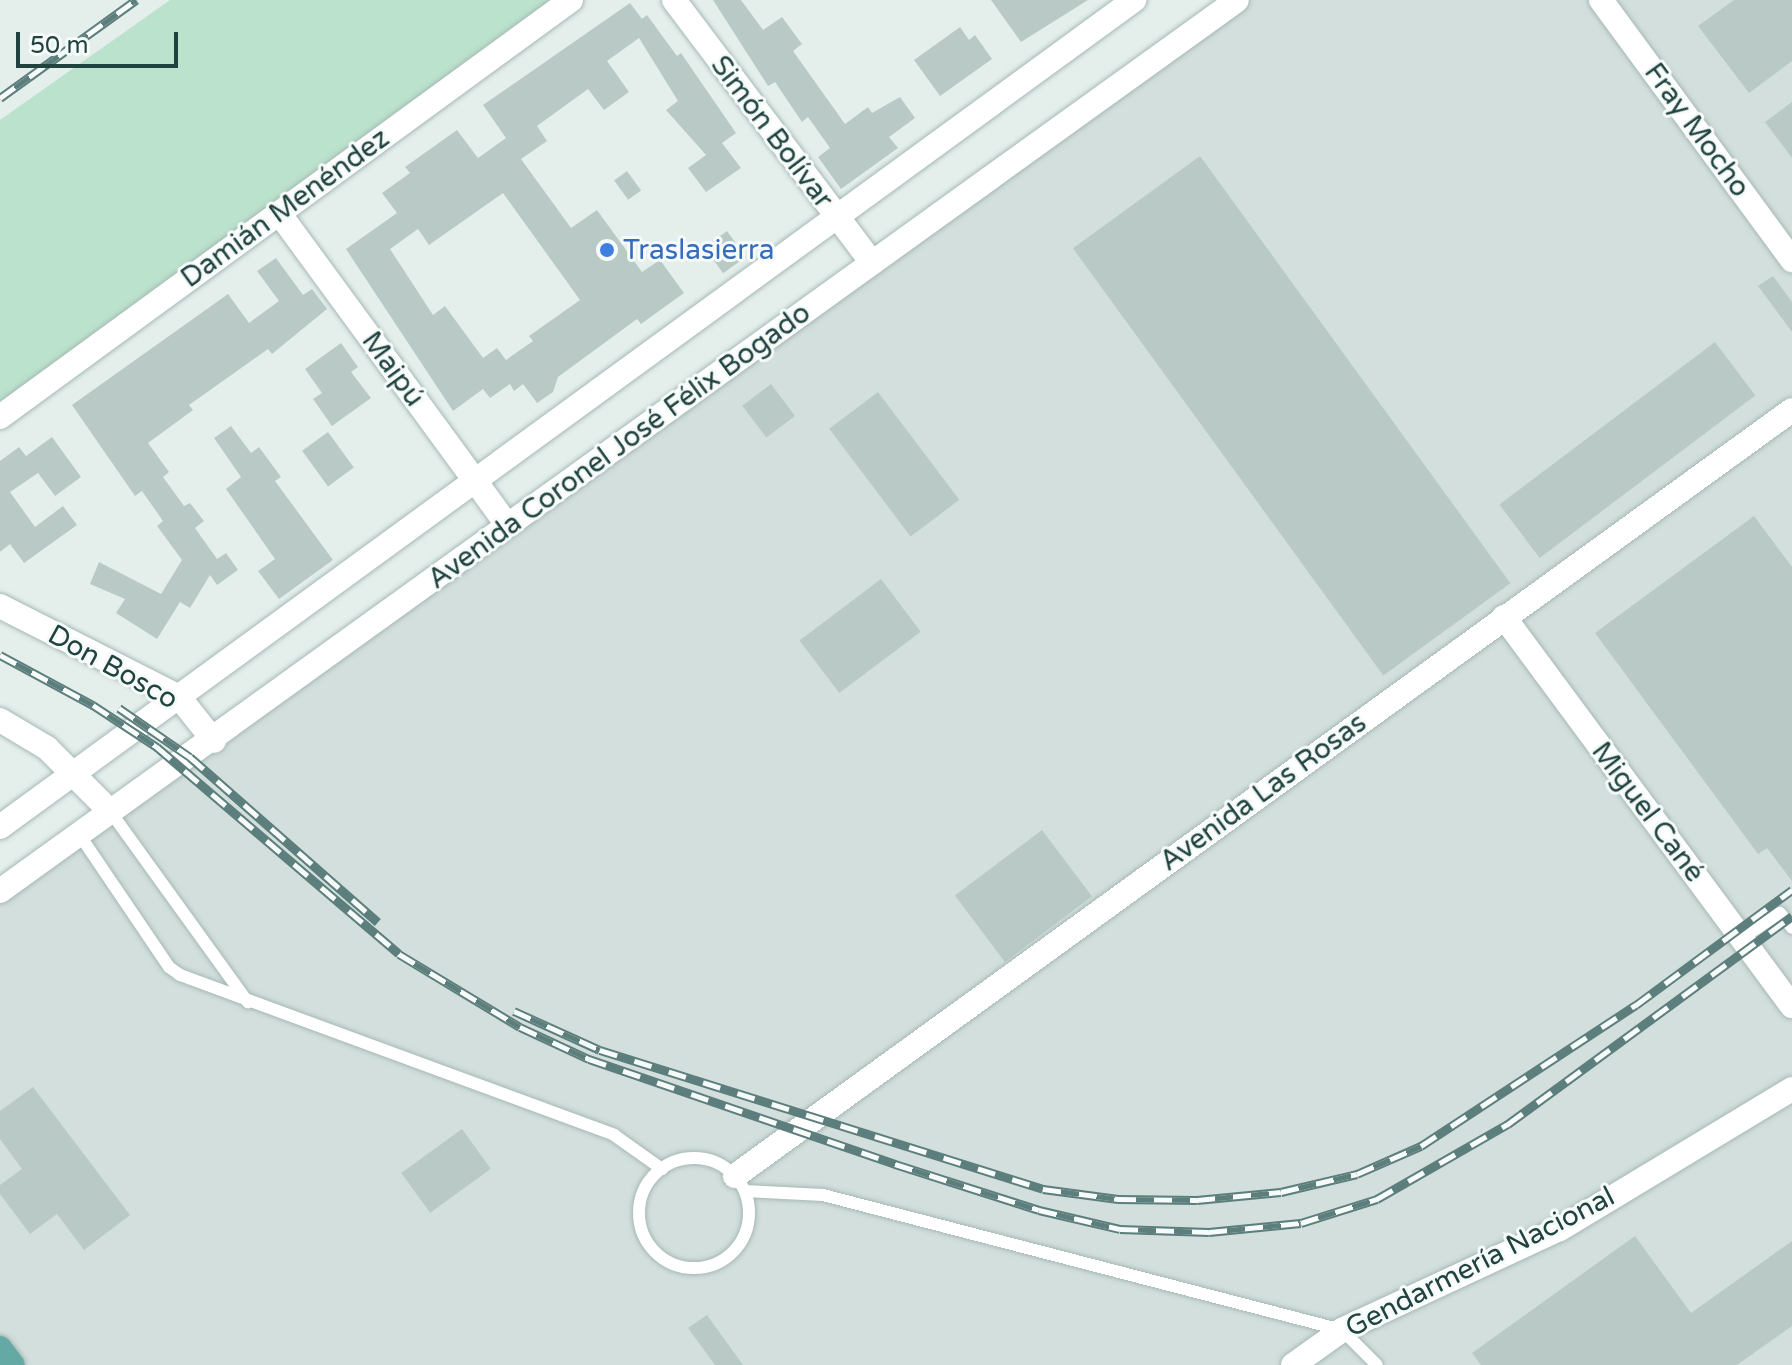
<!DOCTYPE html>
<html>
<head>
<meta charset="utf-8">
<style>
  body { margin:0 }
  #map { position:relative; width:1792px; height:1365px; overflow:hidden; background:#e4efec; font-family:"Varela Round",sans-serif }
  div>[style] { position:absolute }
  .built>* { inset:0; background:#d2dfdc }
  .green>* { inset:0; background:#bbe2cd }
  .building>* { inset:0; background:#b9cac6; transform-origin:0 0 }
  .roads { filter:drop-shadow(0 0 2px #a6b8b5) drop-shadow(0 0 2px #a6b8b5) }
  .lane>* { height:12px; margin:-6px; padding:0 6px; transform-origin:6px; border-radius:6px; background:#fff }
  .lane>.ring { margin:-6px; padding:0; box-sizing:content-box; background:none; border:12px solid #fff; border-radius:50% }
  .street>* { height:24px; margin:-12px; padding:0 12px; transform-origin:12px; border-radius:12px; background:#fff }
  .secondary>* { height:24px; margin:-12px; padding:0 12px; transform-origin:12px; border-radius:12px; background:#fff }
  .primary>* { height:24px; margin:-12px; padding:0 12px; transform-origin:12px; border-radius:12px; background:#65a9a4 }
  .rail>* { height:9px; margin-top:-4.5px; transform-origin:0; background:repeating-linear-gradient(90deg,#f6fbf9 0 18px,#5c7e7c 0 36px); box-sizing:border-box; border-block:2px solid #5c7e7c }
  .dots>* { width:22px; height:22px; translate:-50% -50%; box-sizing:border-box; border:4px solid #f6fbf9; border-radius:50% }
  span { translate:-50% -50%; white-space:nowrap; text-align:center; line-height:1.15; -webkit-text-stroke:6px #f6fbf9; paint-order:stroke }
  .street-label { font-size:28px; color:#214340 }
  .shop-label { font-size:28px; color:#366cbe }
  .left { translate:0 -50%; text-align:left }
  .scale { position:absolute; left:16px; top:32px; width:162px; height:36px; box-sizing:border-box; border:4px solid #214340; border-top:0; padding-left:10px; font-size:24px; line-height:28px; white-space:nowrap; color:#214340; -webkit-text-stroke:6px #f6fbf9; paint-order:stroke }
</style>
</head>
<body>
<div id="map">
  <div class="built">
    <i style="clip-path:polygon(1237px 0,1792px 0,1792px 1365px,13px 1365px,0 1348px,0 891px)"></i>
  </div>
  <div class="green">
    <i style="clip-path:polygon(170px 0,557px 0,0 404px,0 120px)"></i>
  </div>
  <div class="building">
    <i style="clip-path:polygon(713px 0,741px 0,763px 30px,782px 17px,802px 44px,793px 51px,845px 124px,868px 107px,872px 113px,900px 97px,915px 118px,889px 137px,898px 148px,841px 189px,818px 157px,830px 148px,808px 117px,802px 122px,775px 82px,768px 86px)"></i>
    <i style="clip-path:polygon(991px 0,1088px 0,1021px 42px)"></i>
    <i style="clip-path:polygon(1734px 0,1792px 0,1792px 61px,1749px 93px,1698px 26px)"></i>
    <i style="clip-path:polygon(evenodd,630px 3px,642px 19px,647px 15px,677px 56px,681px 53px,736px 133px,722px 143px,741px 168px,706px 192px,688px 168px,706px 155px,666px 110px,678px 101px,639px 38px,607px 61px,629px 92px,604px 110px,588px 89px,537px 126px,547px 141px,521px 159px,571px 228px,597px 210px,642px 272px,660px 260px,684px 293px,641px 324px,637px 319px,558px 377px,553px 392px,537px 403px,523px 384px,514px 391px,510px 384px,490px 398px,483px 389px,453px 411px,346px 249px,397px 213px,382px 193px,410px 173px,405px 167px,457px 130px,478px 158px,506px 138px,483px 105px,630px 3px,503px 193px,580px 300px,529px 336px,533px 341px,506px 360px,497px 348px,483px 358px,445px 306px,433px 315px,390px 249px,418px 229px,429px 245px,503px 193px)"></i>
    <i style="clip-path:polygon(960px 27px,969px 40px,975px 35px,992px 59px,940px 96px,914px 60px)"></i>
    <i style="clip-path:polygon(1792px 102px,1792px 158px,1765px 122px)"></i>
    <i style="left:1200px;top:156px;width:528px;height:157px;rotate:54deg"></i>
    <i style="left:627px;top:171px;width:24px;height:16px;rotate:54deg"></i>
    <i style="left:727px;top:231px;width:32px;height:28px;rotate:54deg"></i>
    <i style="clip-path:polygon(276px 258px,303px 295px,312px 289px,327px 309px,272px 354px,268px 349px,189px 405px,193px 410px,148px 443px,169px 472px,163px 477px,184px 506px,190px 503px,204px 521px,195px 528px,217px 559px,226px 553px,238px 570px,217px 585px,210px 575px,190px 608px,180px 602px,157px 639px,116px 613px,125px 599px,90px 584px,99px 562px,161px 594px,182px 560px,157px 526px,163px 521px,142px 491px,135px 496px,72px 405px,228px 294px,249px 323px,279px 301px,257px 271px)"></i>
    <i style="clip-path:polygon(1773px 276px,1792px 302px,1792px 332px,1758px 286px)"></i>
    <i style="left:1715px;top:342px;width:67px;height:270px;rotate:53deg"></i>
    <i style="clip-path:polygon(341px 343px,358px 367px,351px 372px,371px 398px,332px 426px,313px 399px,322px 393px,305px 369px)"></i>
    <i style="left:771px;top:384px;width:40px;height:36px;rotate:53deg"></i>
    <i style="left:878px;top:392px;width:135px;height:61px;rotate:53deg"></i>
    <i style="clip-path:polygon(231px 426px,251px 453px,259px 447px,281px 477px,275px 481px,333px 560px,279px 599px,258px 571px,275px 559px,226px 489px,241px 477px,214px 438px)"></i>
    <i style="left:328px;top:432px;width:44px;height:32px;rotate:54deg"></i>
    <i style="clip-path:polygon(52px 437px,81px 477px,55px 496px,38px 473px,10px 492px,35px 527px,63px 506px,77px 525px,24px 563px,10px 544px,0 552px,0 461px,19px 447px,26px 456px)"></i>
    <i style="clip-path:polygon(1754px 516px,1792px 567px,1792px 881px,1767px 848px,1758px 854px,1595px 633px)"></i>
    <i style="left:881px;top:579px;width:66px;height:102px;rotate:53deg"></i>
    <i style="left:1042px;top:830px;width:83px;height:109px;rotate:53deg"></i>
    <i style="clip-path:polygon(33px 1087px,130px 1215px,84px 1250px,57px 1214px,30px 1234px,0 1194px,0 1185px,22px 1169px,0 1139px,0 1111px)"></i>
    <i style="left:462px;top:1129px;width:49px;height:75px;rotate:54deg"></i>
    <i style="clip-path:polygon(1635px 1236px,1691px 1313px,1792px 1241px,1792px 1326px,1737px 1365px,1481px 1365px,1472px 1353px)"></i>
    <i style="clip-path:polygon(707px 1315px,743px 1365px,715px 1365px,688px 1328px)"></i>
  </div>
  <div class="roads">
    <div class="lane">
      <i style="left:110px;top:811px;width:236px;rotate:54.2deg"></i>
      <i style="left:79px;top:834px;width:161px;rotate:55.9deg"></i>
      <i style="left:169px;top:967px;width:14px;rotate:36deg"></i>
      <i style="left:180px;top:975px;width:463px;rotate:20.2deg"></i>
      <i style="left:614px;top:1135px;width:59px;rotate:35.3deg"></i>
      <i style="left:1742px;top:938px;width:45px;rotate:-33.3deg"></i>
      <i style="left:1780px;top:913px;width:19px;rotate:51deg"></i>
      <i class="ring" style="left:639px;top:1158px;width:98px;height:98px"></i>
      <i style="left:745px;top:1191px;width:78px;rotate:2.9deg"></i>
      <i style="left:823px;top:1195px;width:536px;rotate:14.58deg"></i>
      <i style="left:1342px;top:1330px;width:49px;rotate:45deg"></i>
    </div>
    <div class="street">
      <i style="left:674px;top:0;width:329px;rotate:53deg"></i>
      <i style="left:1601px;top:0;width:323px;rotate:53.7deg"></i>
      <i style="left:279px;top:213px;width:386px;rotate:53.8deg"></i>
      <i style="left:0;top:417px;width:707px;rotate:-36.14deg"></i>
      <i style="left:0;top:606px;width:201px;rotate:26.9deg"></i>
      <i style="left:179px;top:697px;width:56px;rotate:51.5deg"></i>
      <i style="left:1504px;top:617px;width:484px;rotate:53.5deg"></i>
      <i style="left:0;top:720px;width:55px;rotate:30.8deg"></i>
      <i style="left:47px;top:748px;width:89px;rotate:45deg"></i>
      <i style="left:735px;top:1176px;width:1305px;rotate:-35.93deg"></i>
      <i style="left:1293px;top:1365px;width:60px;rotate:-35.5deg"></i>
      <i style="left:1342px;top:1330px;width:240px;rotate:-24.9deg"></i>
      <i style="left:1560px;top:1229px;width:271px;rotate:-31.1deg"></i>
    </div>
    <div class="secondary">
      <i style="left:0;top:827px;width:1404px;rotate:-36.1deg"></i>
      <i style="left:0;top:891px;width:1524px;rotate:-35.76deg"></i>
    </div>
    <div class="primary">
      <i style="left:0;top:1348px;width:21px;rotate:53deg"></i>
    </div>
  </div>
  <div class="rail">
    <i style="left:0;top:98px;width:168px;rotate:-35.8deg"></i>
    <i style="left:0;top:655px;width:106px;rotate:28.3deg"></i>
    <i style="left:93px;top:705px;width:77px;rotate:33.3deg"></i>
    <i style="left:157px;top:747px;width:318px;rotate:40.5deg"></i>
    <i style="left:399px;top:954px;width:141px;rotate:31.1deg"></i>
    <i style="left:520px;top:1027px;width:76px;rotate:24.9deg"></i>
    <i style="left:589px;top:1059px;width:324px;rotate:18.9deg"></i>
    <i style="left:895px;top:1164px;width:151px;rotate:17.7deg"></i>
    <i style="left:1039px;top:1210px;width:83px;rotate:13.2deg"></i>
    <i style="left:1120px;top:1229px;width:89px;rotate:1.9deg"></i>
    <i style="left:1209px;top:1232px;width:92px;rotate:-5.6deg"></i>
    <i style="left:1301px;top:1223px;width:80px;rotate:-17.5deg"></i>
    <i style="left:1377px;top:1199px;width:151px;rotate:-29.8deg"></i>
    <i style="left:1508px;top:1124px;width:352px;rotate:-36.2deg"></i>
    <i style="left:119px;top:708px;width:86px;rotate:34.6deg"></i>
    <i style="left:190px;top:757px;width:250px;rotate:41.3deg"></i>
    <i style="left:514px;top:1011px;width:94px;rotate:24.4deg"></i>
    <i style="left:600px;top:1050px;width:464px;rotate:17.4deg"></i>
    <i style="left:1043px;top:1189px;width:76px;rotate:7.6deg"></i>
    <i style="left:1118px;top:1199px;width:79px;rotate:0.7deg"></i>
    <i style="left:1197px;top:1200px;width:84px;rotate:-5.4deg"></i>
    <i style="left:1281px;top:1192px;width:78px;rotate:-13.3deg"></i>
    <i style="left:1357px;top:1174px;width:70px;rotate:-23.6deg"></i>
    <i style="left:1421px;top:1146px;width:257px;rotate:-33.3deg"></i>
    <i style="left:1636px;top:1005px;width:194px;rotate:-36.4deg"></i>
  </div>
  <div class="dots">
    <i style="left:607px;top:250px;background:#3f7fe0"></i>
  </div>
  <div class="street-label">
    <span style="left:1697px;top:130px;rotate:54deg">Fray Mocho</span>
    <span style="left:772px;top:132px;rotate:53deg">Simón Bolívar</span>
    <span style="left:285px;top:208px;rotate:-36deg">Damián Menéndez</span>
    <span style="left:393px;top:369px;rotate:54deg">Maipú</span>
    <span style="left:619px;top:446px;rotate:-36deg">Avenida Coronel José Félix Bogado</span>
    <span style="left:113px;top:667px;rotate:29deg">Don Bosco</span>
    <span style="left:1263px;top:792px;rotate:-36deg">Avenida Las Rosas</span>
    <span style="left:1648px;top:812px;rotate:53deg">Miguel Cané</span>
    <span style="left:1480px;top:1262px;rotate:-27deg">Gendarmería Nacional</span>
  </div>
  <div class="shop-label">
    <span class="left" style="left:623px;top:250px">Traslasierra</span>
  </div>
  <div class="scale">50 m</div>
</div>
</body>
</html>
